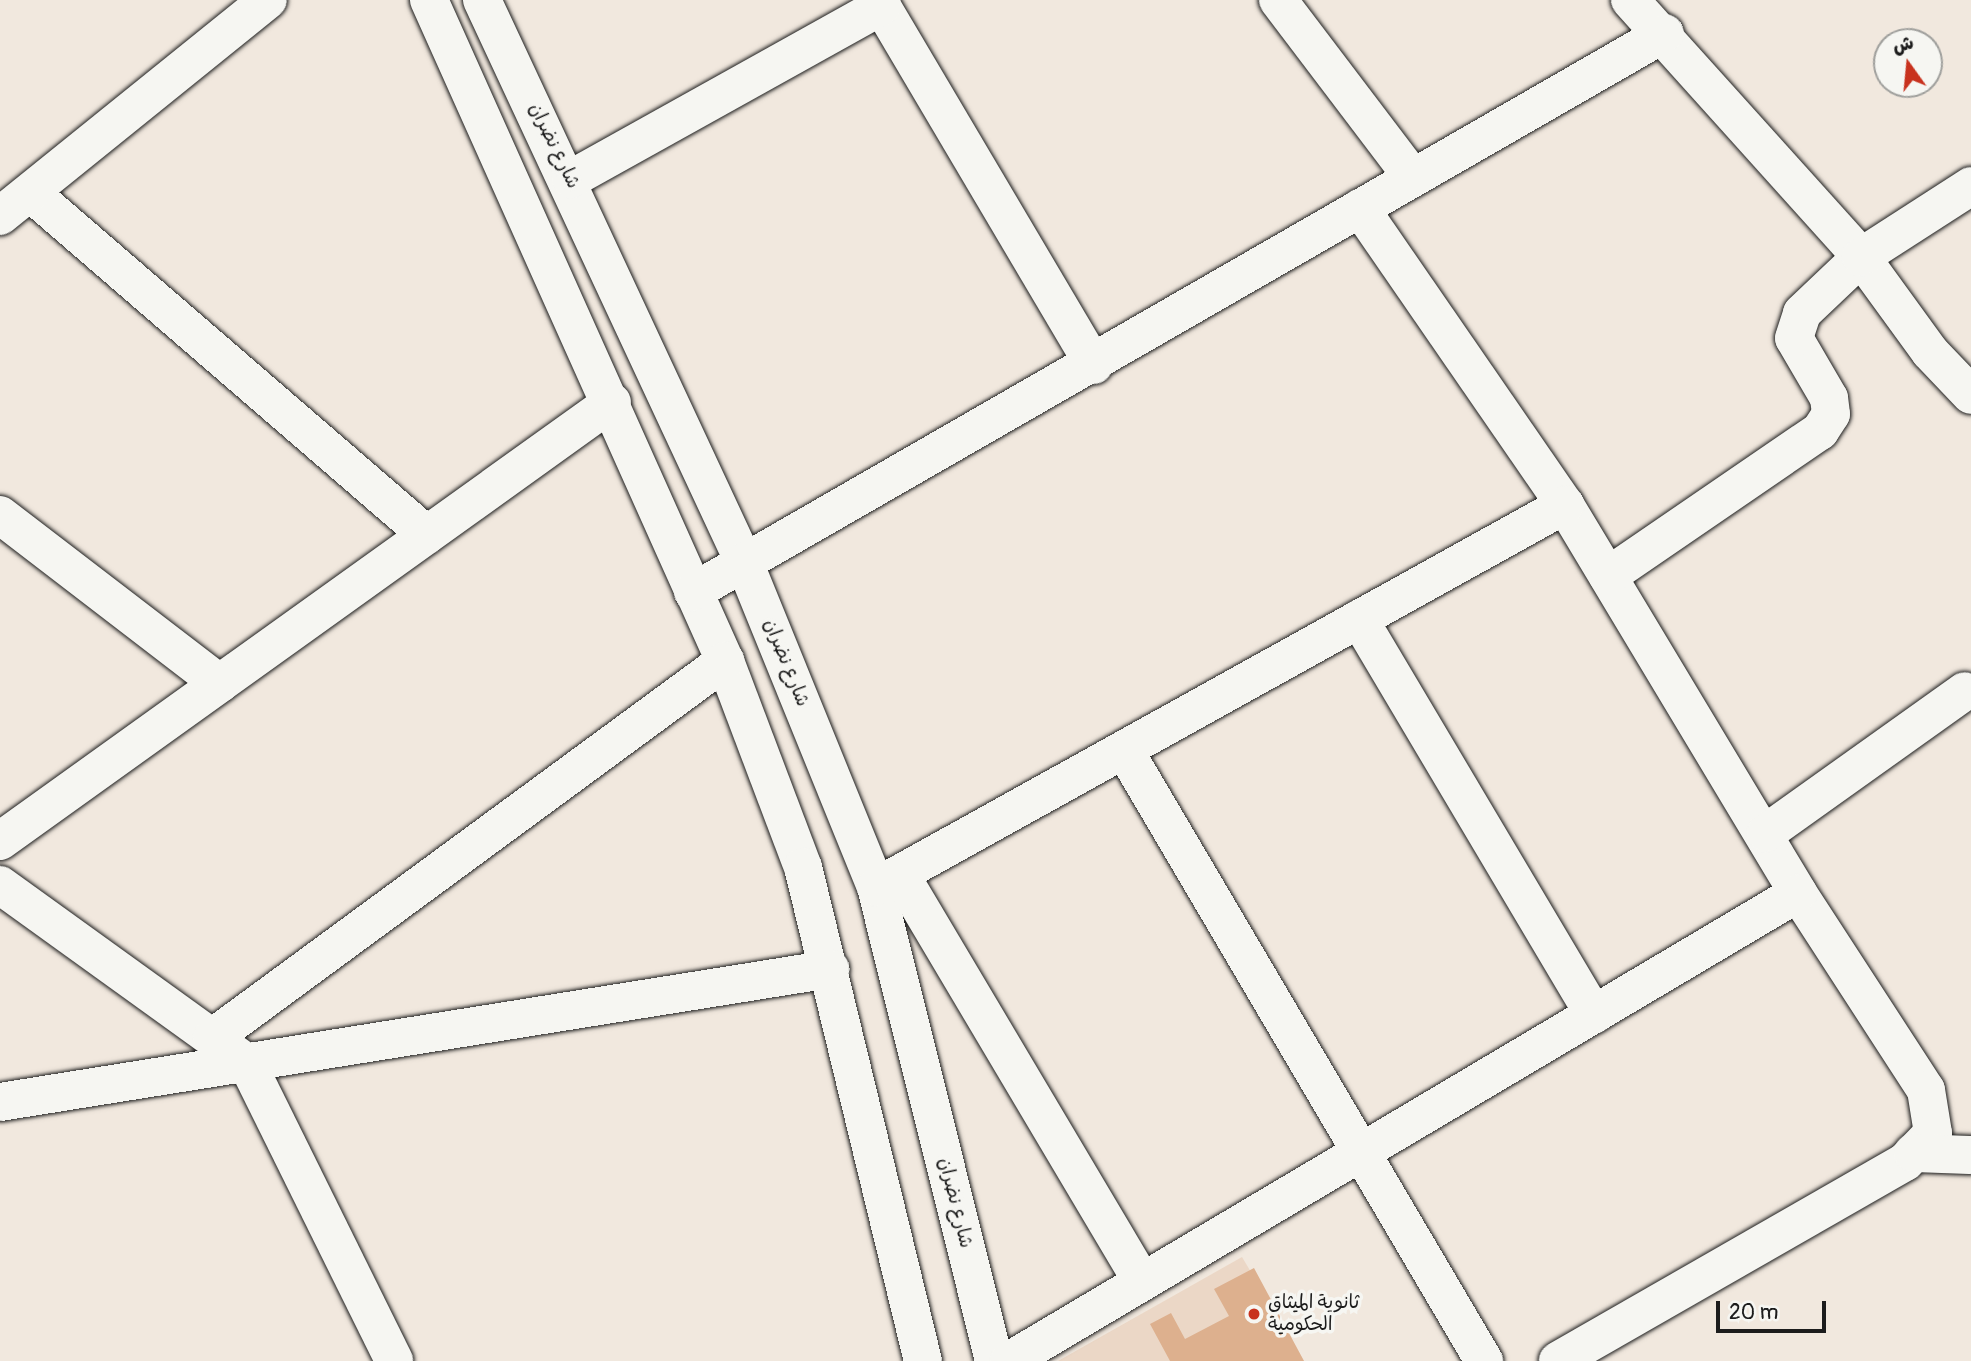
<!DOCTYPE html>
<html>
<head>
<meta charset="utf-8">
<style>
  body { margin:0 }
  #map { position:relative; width:1971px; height:1361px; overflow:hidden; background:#f1e8de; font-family:Pangolin,"Playpen Sans Arabic",sans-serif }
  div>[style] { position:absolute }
  .built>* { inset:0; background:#ebd7c6 }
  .building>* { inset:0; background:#ddb08e }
  .roads { filter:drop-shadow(0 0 2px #1c1c1c) drop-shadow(0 0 2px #1c1c1c) }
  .minor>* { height:38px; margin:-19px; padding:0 19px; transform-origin:19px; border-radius:19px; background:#f6f6f2 }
  .dots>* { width:19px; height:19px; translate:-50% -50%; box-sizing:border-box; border:4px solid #f6f6f2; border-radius:50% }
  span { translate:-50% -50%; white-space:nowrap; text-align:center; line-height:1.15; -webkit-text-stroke:7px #f6f6f2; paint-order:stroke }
  .street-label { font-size:19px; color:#1c1c1c }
  .poi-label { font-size:19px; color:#1c1c1c }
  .left { translate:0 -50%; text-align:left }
  .north { position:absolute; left:1873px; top:28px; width:70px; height:70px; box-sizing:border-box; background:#f6f6f2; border:2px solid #9f9f9c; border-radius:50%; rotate:345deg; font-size:19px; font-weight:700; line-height:28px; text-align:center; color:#1c1c1c }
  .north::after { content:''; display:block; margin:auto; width:24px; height:32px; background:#c8321e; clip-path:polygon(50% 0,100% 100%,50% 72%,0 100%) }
  .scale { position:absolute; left:1716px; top:1301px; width:110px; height:32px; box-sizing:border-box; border:4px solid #1c1c1c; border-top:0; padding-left:9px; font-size:21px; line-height:24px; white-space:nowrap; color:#1c1c1c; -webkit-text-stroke:5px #f6f6f2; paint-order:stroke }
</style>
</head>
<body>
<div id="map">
  <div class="built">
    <i style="clip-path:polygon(1242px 1257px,1304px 1361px,1058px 1361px)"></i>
  </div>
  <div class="building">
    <i style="clip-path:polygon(1254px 1268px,1304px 1361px,1170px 1361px,1150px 1324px,1171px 1313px,1185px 1339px,1229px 1316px,1214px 1289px)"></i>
  </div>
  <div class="roads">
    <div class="minor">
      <i style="left:429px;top:0;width:724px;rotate:65.88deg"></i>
      <i style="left:725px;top:661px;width:220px;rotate:69.3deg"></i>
      <i style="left:803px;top:867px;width:508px;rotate:76.35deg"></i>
      <i style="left:482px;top:0;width:620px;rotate:65.01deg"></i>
      <i style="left:744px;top:562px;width:351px;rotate:67.9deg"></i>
      <i style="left:876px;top:887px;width:488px;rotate:76deg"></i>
      <i style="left:878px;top:0;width:424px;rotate:59.4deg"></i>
      <i style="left:1278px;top:0;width:223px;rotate:52.8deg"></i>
      <i style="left:1630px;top:0;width:346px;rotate:48deg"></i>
      <i style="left:1861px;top:257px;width:117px;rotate:54deg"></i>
      <i style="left:1930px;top:352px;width:59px;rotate:46.4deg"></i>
      <i style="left:571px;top:179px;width:356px;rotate:-29.1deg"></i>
      <i style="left:31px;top:193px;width:523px;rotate:40.82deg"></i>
      <i style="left:1360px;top:208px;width:361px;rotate:55.4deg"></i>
      <i style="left:1565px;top:505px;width:453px;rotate:59deg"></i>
      <i style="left:1798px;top:893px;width:235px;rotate:57deg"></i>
      <i style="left:1926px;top:1090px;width:44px;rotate:80.8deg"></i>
      <i style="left:1933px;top:1133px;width:40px;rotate:134deg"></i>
      <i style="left:1905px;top:1162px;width:400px;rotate:150.2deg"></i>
      <i style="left:0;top:216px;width:344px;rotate:-38.9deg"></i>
      <i style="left:0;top:515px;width:277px;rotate:37.5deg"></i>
      <i style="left:1608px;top:576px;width:257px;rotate:-34.4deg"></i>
      <i style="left:1820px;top:431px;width:20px;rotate:-57deg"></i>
      <i style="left:1831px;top:414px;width:16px;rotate:-97deg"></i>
      <i style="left:1829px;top:398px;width:69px;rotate:-120.3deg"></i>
      <i style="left:1794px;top:338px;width:26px;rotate:-72deg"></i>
      <i style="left:1802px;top:313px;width:81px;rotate:-43.5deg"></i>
      <i style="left:1861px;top:257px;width:131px;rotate:-32.8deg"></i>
      <i style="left:693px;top:592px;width:1121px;rotate:-29.9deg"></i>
      <i style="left:1359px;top:619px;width:460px;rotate:59.3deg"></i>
      <i style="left:1126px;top:753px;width:706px;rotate:59.51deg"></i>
      <i style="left:1766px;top:833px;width:244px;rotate:-35.5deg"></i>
      <i style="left:0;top:841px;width:753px;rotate:-35.65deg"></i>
      <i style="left:900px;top:874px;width:474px;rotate:59.3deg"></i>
      <i style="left:0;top:885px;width:304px;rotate:35.8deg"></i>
      <i style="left:247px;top:1063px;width:332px;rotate:63.7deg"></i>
      <i style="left:876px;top:887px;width:788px;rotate:-29.01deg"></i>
      <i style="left:212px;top:1038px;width:637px;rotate:-36.31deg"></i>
      <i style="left:0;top:1102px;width:841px;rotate:-9.1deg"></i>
      <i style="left:1913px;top:1153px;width:58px;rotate:2deg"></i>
      <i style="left:1009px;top:1361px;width:917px;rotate:-30.67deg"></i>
    </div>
  </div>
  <div class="dots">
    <i style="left:1254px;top:1314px;background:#c8321e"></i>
  </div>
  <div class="street-label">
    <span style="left:554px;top:146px;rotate:64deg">شارع نضران</span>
    <span style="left:786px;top:663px;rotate:68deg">شارع نضران</span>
    <span style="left:955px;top:1203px;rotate:76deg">شارع نضران</span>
  </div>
  <div class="poi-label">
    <span class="left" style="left:1268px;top:1314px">ثانوية الميثاق<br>الحكومية</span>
  </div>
  <div class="north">ش</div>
  <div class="scale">20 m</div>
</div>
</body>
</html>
